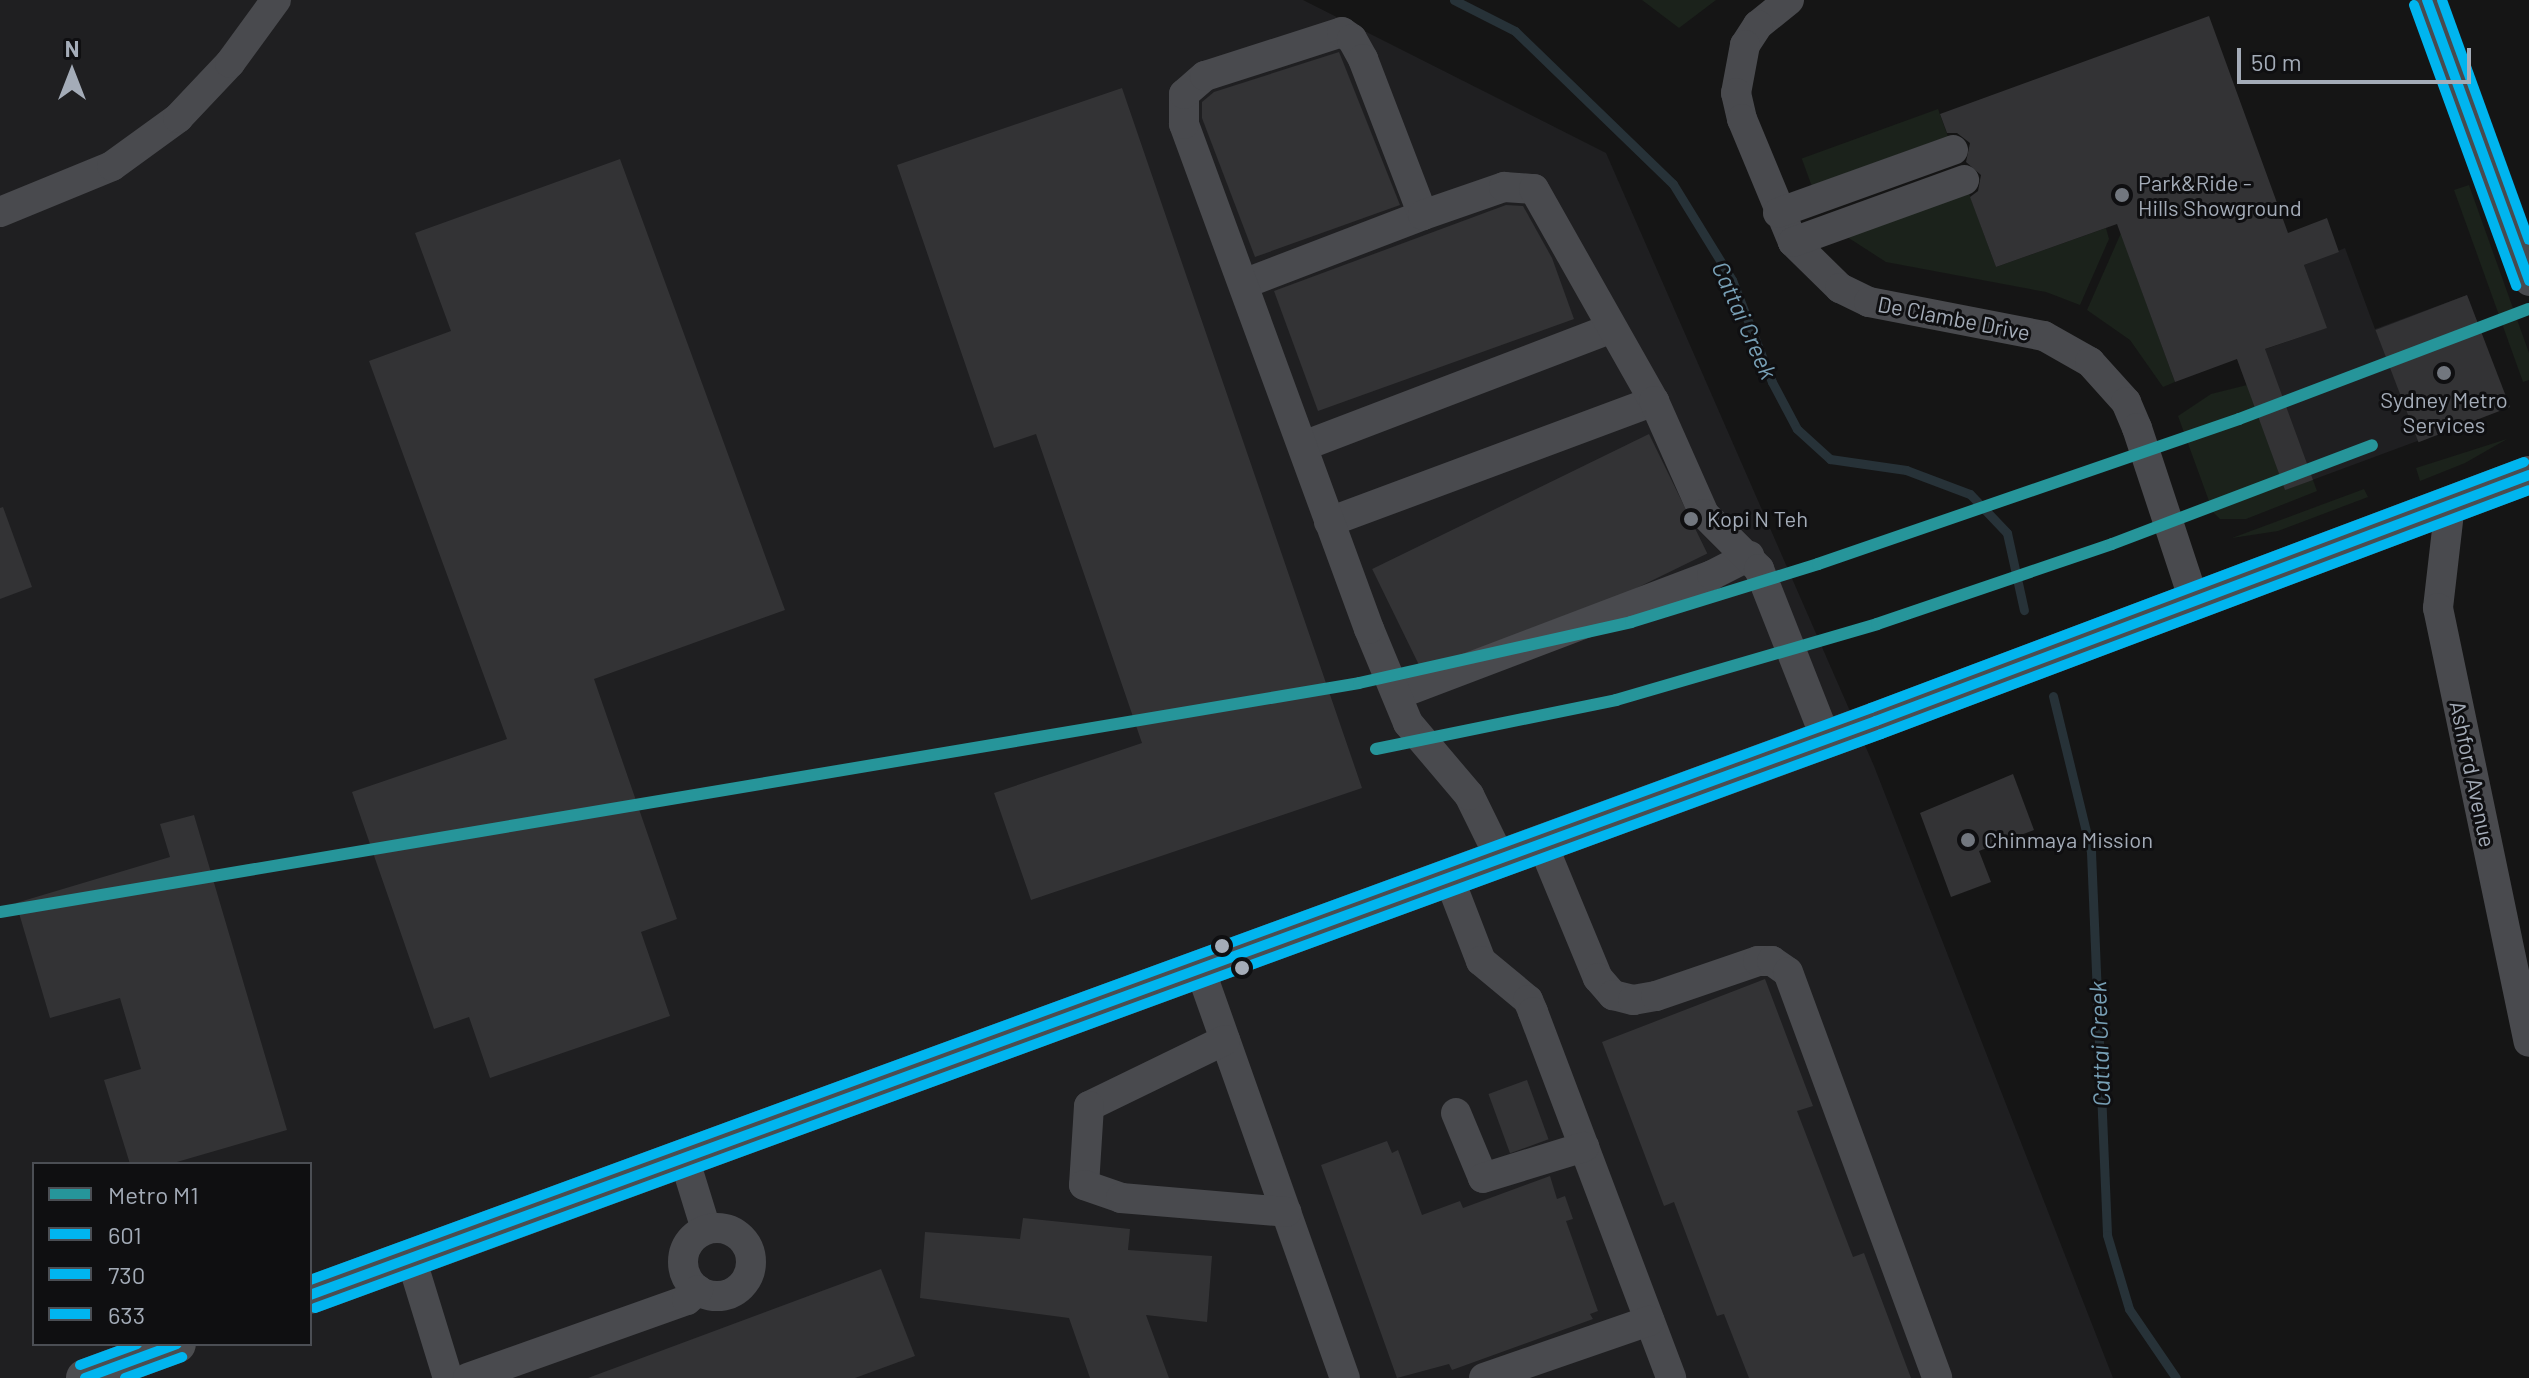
<!DOCTYPE html>
<html>
<head>
<meta charset="utf-8">
<style>
  body { margin:0 }
  #map { position:relative; width:2529px; height:1378px; overflow:hidden; background:#151515; font-family:Barlow,sans-serif }
  div>[style] { position:absolute }
  .built>* { inset:0; background:#1f1f21 }
  .green>* { inset:0; background:#1b221b; transform-origin:0 0 }
  .stream>* { height:9px; margin:-4.5px; padding:0 4.5px; transform-origin:4.5px; border-radius:4.5px; background:#273238 }
  .building>* { inset:0; background:#333335; transform-origin:0 0 }
  .minor>* { height:30px; margin:-15px; padding:0 15px; transform-origin:15px; border-radius:15px; background:#494a4e }
  .minor>.ring { margin:-15px; padding:0; box-sizing:content-box; background:none; border:30px solid #494a4e; border-radius:50% }
  .major>* { height:38px; margin:-19px; padding:0 19px; transform-origin:19px; border-radius:19px; background:#4c4d50 }
  .bus-1>* { height:10px; margin:-5px; padding:0 5px; transform-origin:5px; border-radius:5px; background:#00b5ef }
  .bus-2>* { height:10px; margin:-5px; padding:0 5px; transform-origin:5px; border-radius:5px; background:#00b5ef }
  .bus-3>* { height:10px; margin:-5px; padding:0 5px; transform-origin:5px; border-radius:5px; background:#00b5ef }
  .metro-1>* { height:12px; margin:-6px; padding:0 6px; transform-origin:6px; border-radius:6px; background:#26959a }
  .dots>* { width:22px; height:22px; translate:-50% -50%; box-sizing:border-box; border:4px solid #0f0f11; border-radius:50% }
  span { translate:-50% -50%; white-space:nowrap; text-align:center; line-height:1.15; -webkit-text-stroke:6px #0f0f11; paint-order:stroke }
  .poi-label { font-size:22px; color:#a4acb8 }
  .left { translate:0 -50%; text-align:left }
  .street-label { font-size:22px; color:#a4acb8 }
  .water-label { font-size:24px; color:#78a0b6; font-style:italic }
  .legend { position:absolute; left:32px; top:1162px; width:280px; height:184px; box-sizing:border-box; background:#0f0f11; border:2px solid #4b4e54; margin:0; padding:10px 14px; list-style:none; font-size:24px; color:#a4acb8 }
  .legend li { display:flex; align-items:center; gap:16px; height:40px }
  .legend b { width:40px; border:2px solid #4b4e54 }
  .north { position:absolute; left:32px; top:32px; width:80px; height:80px; -webkit-text-stroke:6px #0f0f11; paint-order:stroke; rotate:0deg; font-size:22px; font-weight:700; line-height:32px; text-align:center; color:#a4acb8 }
  .north::after { content:''; display:block; margin:auto; width:28px; height:36px; background:#a4acb8; clip-path:polygon(50% 0,100% 100%,50% 72%,0 100%) }
  .scale { position:absolute; left:2237px; top:48px; width:234px; height:36px; box-sizing:border-box; border:4px solid #a4acb8; border-top:0; padding-left:10px; font-size:24px; line-height:28px; white-space:nowrap; color:#a4acb8; -webkit-text-stroke:6px #0f0f11; paint-order:stroke }
</style>
</head>
<body>
<div id="map">
  <div class="built">
    <i style="clip-path:polygon(evenodd,0 0,1303px 0,1606px 153px,1874px 766px,2113px 1378px,0 1378px,0 0,34px 1164px,310px 1164px,310px 1344px,34px 1344px,34px 1164px)"></i>
    <i style="clip-path:polygon(2345px 248px,2375px 329px,2467px 295px,2509px 407px,2285px 490px,2237px 359px,2326px 328px,2304px 265px)"></i>
  </div>
  <div class="green">
    <i style="clip-path:polygon(1642px 0,1716px 0,1679px 28px)"></i>
    <i style="left:1938px;top:109px;width:29px;height:145px;rotate:70deg"></i>
    <i style="clip-path:polygon(1966px 185px,1996px 267px,2106px 228px,2109px 239px,2080px 305px,2046px 292px,1886px 262px,1841px 233px)"></i>
    <i style="clip-path:polygon(2469px 185px,2529px 353px,2529px 380px,2523px 382px,2454px 190px)"></i>
    <i style="clip-path:polygon(2121px 233px,2175px 382px,2163px 387px,2130px 340px,2087px 310px)"></i>
    <i style="clip-path:polygon(2247px 385px,2285px 489px,2313px 480px,2317px 491px,2246px 519px,2220px 519px,2213px 512px,2178px 416px,2211px 394px)"></i>
    <i style="clip-path:polygon(2507px 439px,2465px 463px,2420px 481px,2416px 468px)"></i>
    <i style="clip-path:polygon(2364px 489px,2368px 497px,2278px 531px,2232px 538px)"></i>
  </div>
  <div class="stream">
    <i style="left:1454px;top:0;width:68px;rotate:26.9deg"></i>
    <i style="left:1515px;top:31px;width:220px;rotate:44.1deg"></i>
    <i style="left:1673px;top:184px;width:113px;rotate:58.4deg"></i>
    <i style="left:1732px;top:280px;width:110px;rotate:68.6deg"></i>
    <i style="left:1772px;top:382px;width:53px;rotate:62deg"></i>
    <i style="left:1797px;top:429px;width:45px;rotate:42.3deg"></i>
    <i style="left:1830px;top:459px;width:77px;rotate:8.2deg"></i>
    <i style="left:1906px;top:470px;width:68px;rotate:20.6deg"></i>
    <i style="left:1970px;top:494px;width:54px;rotate:46.5deg"></i>
    <i style="left:2007px;top:533px;width:79px;rotate:77.6deg"></i>
    <i style="left:2053px;top:696px;width:161px;rotate:76.3deg"></i>
    <i style="left:2091px;top:852px;width:383px;rotate:87.6deg"></i>
    <i style="left:2107px;top:1235px;width:77px;rotate:73.4deg"></i>
    <i style="left:2129px;top:1309px;width:83px;rotate:55.7deg"></i>
  </div>
  <div class="building">
    <i style="clip-path:polygon(2209px 16px,2288px 233px,2327px 218px,2339px 252px,2304px 265px,2327px 328px,2265px 349px,2313px 480px,2285px 490px,2237px 359px,2175px 382px,2117px 224px,1996px 267px,1970px 197px,1978px 191px,1981px 175px,1966px 162px,1970px 143px,1957px 133px,1947px 133px,1940px 114px)"></i>
    <i style="clip-path:polygon(1339px 52px,1400px 205px,1255px 257px,1202px 118px,1202px 102px,1214px 92px)"></i>
    <i style="clip-path:polygon(1122px 88px,1362px 788px,1031px 900px,994px 793px,1142px 743px,1036px 434px,994px 448px,897px 165px)"></i>
    <i style="clip-path:polygon(620px 159px,785px 610px,594px 679px,677px 919px,641px 932px,670px 1016px,490px 1078px,469px 1017px,434px 1029px,352px 792px,507px 739px,369px 361px,451px 331px,415px 233px)"></i>
    <i style="clip-path:polygon(1506px 205px,1523px 206px,1552px 258px,1574px 319px,1318px 411px,1274px 291px)"></i>
    <i style="left:2467px;top:295px;width:120px;height:98px;rotate:69deg"></i>
    <i style="left:1649px;top:434px;width:133px;height:308px;rotate:64deg"></i>
    <i style="clip-path:polygon(3px 507px,32px 587px,0 599px,0 508px)"></i>
    <i style="clip-path:polygon(2013px 774px,2034px 830px,1979px 851px,1991px 882px,1951px 897px,1920px 813px)"></i>
    <i style="clip-path:polygon(194px 815px,287px 1130px,170px 1164px,130px 1164px,104px 1080px,141px 1069px,120px 998px,50px 1018px,16px 903px,170px 857px,160px 824px)"></i>
    <i style="clip-path:polygon(1765px 979px,1813px 1106px,1797px 1111px,1853px 1257px,1864px 1253px,1911px 1378px,1749px 1378px,1724px 1314px,1717px 1316px,1674px 1202px,1664px 1206px,1602px 1042px)"></i>
    <i style="left:1527px;top:1080px;width:63px;height:41px;rotate:70deg"></i>
    <i style="clip-path:polygon(1387px 1141px,1392px 1153px,1398px 1150px,1422px 1215px,1460px 1201px,1463px 1208px,1550px 1176px,1557px 1199px,1565px 1196px,1573px 1219px,1566px 1221px,1598px 1311px,1590px 1314px,1593px 1319px,1452px 1370px,1449px 1364px,1397px 1378px,1321px 1165px)"></i>
    <i style="clip-path:polygon(1023px 1218px,1130px 1229px,1128px 1250px,1212px 1256px,1207px 1322px,1146px 1315px,1169px 1378px,1090px 1378px,1069px 1318px,920px 1298px,925px 1232px,1020px 1239px)"></i>
    <i style="clip-path:polygon(881px 1269px,915px 1356px,855px 1378px,588px 1378px)"></i>
  </div>
  <div class="minor">
    <i style="left:1789px;top:0;width:40px;rotate:141deg"></i>
    <i style="left:1758px;top:25px;width:24px;rotate:123deg"></i>
    <i style="left:1745px;top:45px;width:49px;rotate:100.6deg"></i>
    <i style="left:1736px;top:93px;width:27px;rotate:77deg"></i>
    <i style="left:1742px;top:119px;width:133px;rotate:67.5deg"></i>
    <i style="left:1793px;top:242px;width:66px;rotate:44.4deg"></i>
    <i style="left:1840px;top:288px;width:32px;rotate:26deg"></i>
    <i style="left:1869px;top:302px;width:178px;rotate:11deg"></i>
    <i style="left:2044px;top:336px;width:53px;rotate:29.5deg"></i>
    <i style="left:2090px;top:362px;width:54px;rotate:48deg"></i>
    <i style="left:2126px;top:402px;width:28px;rotate:67deg"></i>
    <i style="left:2137px;top:428px;width:181px;rotate:71.7deg"></i>
    <i style="left:2427px;top:0;width:299px;rotate:70deg"></i>
    <i style="left:0;top:212px;width:121px;rotate:-22.3deg"></i>
    <i style="left:112px;top:166px;width:82px;rotate:-36deg"></i>
    <i style="left:178px;top:118px;width:76px;rotate:-46.6deg"></i>
    <i style="left:230px;top:63px;width:78px;rotate:-53.9deg"></i>
    <i style="left:1778px;top:213px;width:186px;rotate:-19.8deg"></i>
    <i style="left:1793px;top:242px;width:182px;rotate:-19.9deg"></i>
    <i style="left:1246px;top:283px;width:190px;rotate:-21deg"></i>
    <i style="left:1306px;top:445px;width:325px;rotate:-20.9deg"></i>
    <i style="left:2450px;top:504px;width:105px;rotate:96.6deg"></i>
    <i style="left:2438px;top:608px;width:443px;rotate:78.2deg"></i>
    <i style="left:1329px;top:522px;width:347px;rotate:-20.4deg"></i>
    <i style="left:1399px;top:694px;width:335px;rotate:-20.8deg"></i>
    <i style="left:1712px;top:575px;width:42px;rotate:-27.2deg"></i>
    <i style="left:1542px;top:843px;width:146px;rotate:67.5deg"></i>
    <i style="left:1598px;top:978px;width:23px;rotate:49deg"></i>
    <i style="left:1613px;top:995px;width:21px;rotate:14deg"></i>
    <i style="left:1633px;top:1000px;width:23px;rotate:-10deg"></i>
    <i style="left:1656px;top:996px;width:108px;rotate:-18.9deg"></i>
    <i style="left:1758px;top:961px;width:14px"></i>
    <i style="left:1772px;top:961px;width:19px;rotate:35deg"></i>
    <i style="left:1788px;top:972px;width:432px;rotate:69.8deg"></i>
    <i style="left:1500px;top:858px;width:70px;rotate:-116.2deg"></i>
    <i style="left:1469px;top:795px;width:94px;rotate:-130.3deg"></i>
    <i style="left:1408px;top:723px;width:102px;rotate:-112.5deg"></i>
    <i style="left:1369px;top:629px;width:538px;rotate:-110.12deg"></i>
    <i style="left:1184px;top:124px;width:30px;rotate:-90deg"></i>
    <i style="left:1184px;top:94px;width:28px;rotate:-41deg"></i>
    <i style="left:1205px;top:76px;width:144px;rotate:-17.8deg"></i>
    <i style="left:1342px;top:32px;width:12px;rotate:35deg"></i>
    <i style="left:1352px;top:39px;width:23px;rotate:61deg"></i>
    <i style="left:1363px;top:59px;width:167px;rotate:69deg"></i>
    <i style="left:1423px;top:215px;width:86px;rotate:-19.1deg"></i>
    <i style="left:1504px;top:187px;width:30px;rotate:4deg"></i>
    <i style="left:1534px;top:189px;width:244px;rotate:60.5deg"></i>
    <i style="left:1654px;top:401px;width:124px;rotate:66.1deg"></i>
    <i style="left:1704px;top:514px;width:78px;rotate:45deg"></i>
    <i style="left:1759px;top:569px;width:183px;rotate:68.5deg"></i>
    <i style="left:1449px;top:878px;width:89px;rotate:68.9deg"></i>
    <i style="left:1481px;top:961px;width:61px;rotate:39.7deg"></i>
    <i style="left:1528px;top:1000px;width:13px;rotate:67deg"></i>
    <i style="left:1533px;top:1012px;width:391px;rotate:69.3deg"></i>
    <i style="left:1200px;top:969px;width:434px;rotate:70.5deg"></i>
    <i style="left:1225px;top:1040px;width:151px;rotate:154.1deg"></i>
    <i style="left:1089px;top:1106px;width:79px;rotate:93.6deg"></i>
    <i style="left:1084px;top:1185px;width:39px;rotate:19deg"></i>
    <i style="left:1121px;top:1198px;width:166px;rotate:4.8deg"></i>
    <i style="left:1456px;top:1113px;width:70px;rotate:67.4deg"></i>
    <i style="left:1483px;top:1178px;width:106px;rotate:-17.1deg"></i>
    <i style="left:684px;top:1158px;width:74px;rotate:72.8deg"></i>
    <i class="ring" style="left:683px;top:1228px;width:38px;height:38px"></i>
    <i style="left:411px;top:1258px;width:126px;rotate:72.9deg"></i>
    <i style="left:468px;top:1378px;width:232px;rotate:-19.6deg"></i>
    <i style="left:687px;top:1300px;width:15px;rotate:-42deg"></i>
    <i style="left:1484px;top:1378px;width:175px;rotate:-19.1deg"></i>
  </div>
  <div class="major">
    <i style="left:310px;top:1295px;width:1668px;rotate:-20.13deg"></i>
    <i style="left:1876px;top:721px;width:698px;rotate:-20.64deg"></i>
    <i style="left:85px;top:1378px;width:98px;rotate:-20.3deg"></i>
  </div>
  <div class="bus-1">
    <i style="left:2427px;top:0;width:299px;rotate:70deg"></i>
    <i style="left:310px;top:1295px;width:1668px;rotate:-20.13deg"></i>
    <i style="left:1876px;top:721px;width:698px;rotate:-20.64deg"></i>
    <i style="left:85px;top:1378px;width:98px;rotate:-20.3deg"></i>
  </div>
  <div class="bus-2">
    <i style="left:2414px;top:5px;width:299px;rotate:70deg"></i>
    <i style="left:315px;top:1308px;width:1668px;rotate:-20.13deg"></i>
    <i style="left:1881px;top:734px;width:692px;rotate:-20.63deg"></i>
    <i style="left:125px;top:1378px;width:61px;rotate:-20.2deg"></i>
  </div>
  <div class="bus-3">
    <i style="left:2442px;top:0;width:255px;rotate:70.1deg"></i>
    <i style="left:310px;top:1280px;width:1662px;rotate:-20.12deg"></i>
    <i style="left:1871px;top:708px;width:698px;rotate:-20.64deg"></i>
    <i style="left:80px;top:1365px;width:61px;rotate:-20.2deg"></i>
  </div>
  <div class="metro-1">
    <i style="left:1376px;top:749px;width:245px;rotate:-11.5deg"></i>
    <i style="left:1616px;top:700px;width:272px;rotate:-16.2deg"></i>
    <i style="left:1877px;top:624px;width:248px;rotate:-18.8deg"></i>
    <i style="left:2112px;top:544px;width:278px;rotate:-20.8deg"></i>
    <i style="left:0;top:912px;width:1378px;rotate:-9.56deg"></i>
    <i style="left:1359px;top:683px;width:279px;rotate:-12.6deg"></i>
    <i style="left:1631px;top:622px;width:196px;rotate:-17.2deg"></i>
    <i style="left:1818px;top:564px;width:445px;rotate:-19deg"></i>
    <i style="left:2239px;top:419px;width:310px;rotate:-20.8deg"></i>
  </div>
  <div class="dots">
    <i style="left:2122px;top:195px;background:#72777f"></i>
    <i style="left:2444px;top:373px;background:#72777f"></i>
    <i style="left:1691px;top:519px;background:#72777f"></i>
    <i style="left:1968px;top:840px;background:#72777f"></i>
    <i style="left:1222px;top:946px;background:#a4acb8"></i>
    <i style="left:1242px;top:968px;background:#a4acb8"></i>
  </div>
  <div class="poi-label">
    <span class="left" style="left:2138px;top:195px">Park&amp;Ride -<br>Hills Showground</span>
    <span style="left:2444px;top:412px">Sydney Metro<br>Services</span>
    <span class="left" style="left:1707px;top:519px">Kopi N Teh</span>
    <span class="left" style="left:1984px;top:840px">Chinmaya Mission</span>
  </div>
  <div class="street-label">
    <span style="left:1954px;top:318px;rotate:11deg">De Clambe Drive</span>
    <span style="left:2473px;top:774px;rotate:78deg">Ashford Avenue</span>
  </div>
  <div class="water-label">
    <span style="left:1745px;top:320px;rotate:66deg">Cattai Creek</span>
    <span style="left:2099px;top:1044px;rotate:-92deg">Cattai Creek</span>
  </div>
  <ul class="legend">
  <li><b style="height:10px;background:#26959a"></b>Metro M1</li>
  <li><b style="height:10px;background:#00b5ef"></b>601</li>
  <li><b style="height:10px;background:#00b5ef"></b>730</li>
  <li><b style="height:10px;background:#00b5ef"></b>633</li>
  </ul>
  <div class="north">N</div>
  <div class="scale">50 m</div>
</div>
</body>
</html>
